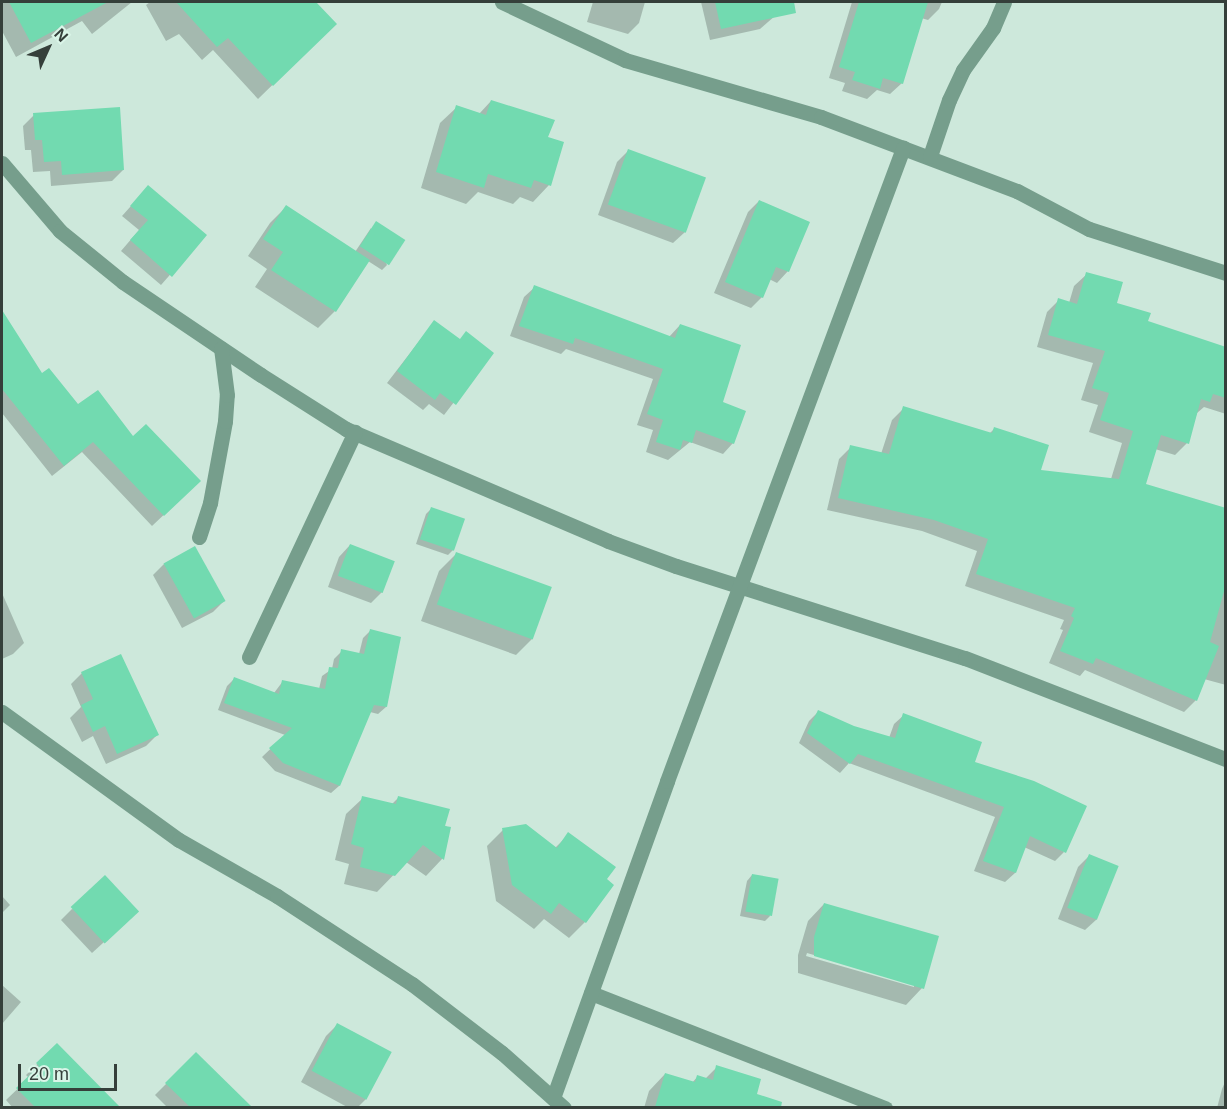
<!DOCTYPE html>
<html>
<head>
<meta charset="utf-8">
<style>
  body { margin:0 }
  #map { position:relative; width:1227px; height:1109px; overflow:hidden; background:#cde8db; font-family:Arial,sans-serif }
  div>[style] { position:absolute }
  .shadow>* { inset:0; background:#0003 }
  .building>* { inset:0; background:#72dab0; transform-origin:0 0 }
  .minor>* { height:15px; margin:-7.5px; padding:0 7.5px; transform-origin:7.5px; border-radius:7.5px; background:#769e8c }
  span { translate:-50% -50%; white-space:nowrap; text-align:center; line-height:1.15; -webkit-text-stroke:4.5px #daf5e8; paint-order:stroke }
  .frame { position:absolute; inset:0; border:3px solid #353f3a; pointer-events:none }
  .north { position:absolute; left:18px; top:18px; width:60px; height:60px; -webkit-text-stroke:4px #daf5e8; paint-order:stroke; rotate:46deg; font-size:16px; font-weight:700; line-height:24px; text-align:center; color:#353f3a }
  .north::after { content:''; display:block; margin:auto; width:21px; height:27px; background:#353f3a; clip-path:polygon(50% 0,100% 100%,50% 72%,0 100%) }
  .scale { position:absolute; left:18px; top:1064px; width:99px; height:27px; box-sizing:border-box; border:3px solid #353f3a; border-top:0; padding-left:8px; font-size:18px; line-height:21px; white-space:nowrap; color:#353f3a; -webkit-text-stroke:4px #daf5e8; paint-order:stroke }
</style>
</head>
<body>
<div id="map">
  <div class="shadow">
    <i style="clip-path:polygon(2px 2px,132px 2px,92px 34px,82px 21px,16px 57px,2px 31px)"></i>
    <i style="clip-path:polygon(150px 2px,314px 2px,335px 24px,258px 99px,213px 50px,202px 60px,179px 34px,166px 41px,146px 5px)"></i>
    <i style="clip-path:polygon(593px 2px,645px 2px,639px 23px,628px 34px,587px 22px)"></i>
    <i style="clip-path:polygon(701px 2px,791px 2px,760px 29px,710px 40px)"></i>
    <i style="clip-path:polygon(852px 2px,942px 2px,939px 9px,928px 20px,921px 18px,902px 83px,890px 94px,877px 90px,867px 99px,842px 91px,845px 83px,829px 78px)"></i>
    <i style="clip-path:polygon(491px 101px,546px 138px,549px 185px,533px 202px,520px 197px,513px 204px,478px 192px,466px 204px,421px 188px,440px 123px,457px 107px,479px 114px)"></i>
    <i style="clip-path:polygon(34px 115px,123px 170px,112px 181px,51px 186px,50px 171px,33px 172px,31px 150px,25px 150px,23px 126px)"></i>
    <i style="clip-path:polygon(628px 151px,685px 232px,673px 243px,598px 215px,617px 162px)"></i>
    <i style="clip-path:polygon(148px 187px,205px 235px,161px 285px,121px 251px,139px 230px,122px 216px)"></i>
    <i style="clip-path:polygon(759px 201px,788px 271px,777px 283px,769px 279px,762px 297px,751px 308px,714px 293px,748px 212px)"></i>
    <i style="clip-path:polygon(286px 207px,355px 252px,371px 228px,387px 265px,382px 270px,368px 261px,335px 311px,318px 328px,255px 287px,267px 269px,248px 256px,270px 223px)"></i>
    <i style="clip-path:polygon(1087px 274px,1115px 304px,1147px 322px,1226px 348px,1226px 414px,1204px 407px,1197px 413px,1187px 443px,1175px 455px,1155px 449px,1144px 485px,1226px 578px,1226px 685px,1204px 679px,1196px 700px,1184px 712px,1085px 670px,1080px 676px,1049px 663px,1063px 630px,1060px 629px,1064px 620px,965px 586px,977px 551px,922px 531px,827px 510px,839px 459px,851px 447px,881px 454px,892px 420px,904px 408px,989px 434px,994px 429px,1039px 471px,1111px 479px,1122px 443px,1089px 432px,1098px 405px,1081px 400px,1093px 363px,1037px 347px,1047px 312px,1059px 300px,1069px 303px,1074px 286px)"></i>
    <i style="clip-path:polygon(535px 287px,669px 337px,680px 325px,721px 403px,733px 443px,723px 454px,690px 442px,668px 460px,646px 452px,653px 430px,637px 425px,653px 379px,566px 349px,561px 354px,510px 336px,524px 297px)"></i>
    <i style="clip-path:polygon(2px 313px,42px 375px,78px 407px,132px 439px,189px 491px,152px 526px,82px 452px,52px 476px,2px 413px)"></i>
    <i style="clip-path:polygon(434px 322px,460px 340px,492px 353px,444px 415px,429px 404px,423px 410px,387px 383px)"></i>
    <i style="clip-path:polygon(431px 509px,453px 550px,448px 555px,416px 544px,426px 514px)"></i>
    <i style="clip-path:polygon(350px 545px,382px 592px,371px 603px,328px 587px,339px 557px)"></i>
    <i style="clip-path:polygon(456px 554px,532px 639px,516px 655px,421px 621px,439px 571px)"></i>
    <i style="clip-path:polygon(164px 564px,224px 601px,213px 612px,182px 628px,153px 575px)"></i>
    <i style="clip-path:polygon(2px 593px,24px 643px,13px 654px,2px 659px)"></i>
    <i style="clip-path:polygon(370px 631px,386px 707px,378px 714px,370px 712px,339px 786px,331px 793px,275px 771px,262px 757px,285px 735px,218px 710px,227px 686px,234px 679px,274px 693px,283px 681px,319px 689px,322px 676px,332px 669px,334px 659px,342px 651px,359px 654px,363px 638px)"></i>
    <i style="clip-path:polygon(82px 673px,157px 735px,146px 746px,106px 764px,93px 736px,82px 742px,70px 718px,81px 707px,71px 684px)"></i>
    <i style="clip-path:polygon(818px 712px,854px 727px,889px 738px,894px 724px,904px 715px,973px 763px,1064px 852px,1055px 861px,1024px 847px,1015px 873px,1005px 882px,974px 871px,995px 817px,849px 763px,840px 773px,799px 743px,809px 721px)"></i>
    <i style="clip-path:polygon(363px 798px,392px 804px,398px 798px,449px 828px,442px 859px,426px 876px,406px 862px,377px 892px,344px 884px,349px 864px,335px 860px,346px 814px)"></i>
    <i style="clip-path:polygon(503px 830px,555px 848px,569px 834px,605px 880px,612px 885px,585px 922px,569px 938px,544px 919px,534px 929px,496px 901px,487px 846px)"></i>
    <i style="clip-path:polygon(1089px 856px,1097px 919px,1085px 930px,1058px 919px,1078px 867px)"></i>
    <i style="clip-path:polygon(752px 875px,770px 916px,765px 921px,740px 916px,747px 881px)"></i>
    <i style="clip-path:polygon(2px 896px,10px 905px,2px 913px)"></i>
    <i style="clip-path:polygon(evenodd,824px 904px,922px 988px,906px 1005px,798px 973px,798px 955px,808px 921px,824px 904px,807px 953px,914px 984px,914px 987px,806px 956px,807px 953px)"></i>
    <i style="clip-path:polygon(72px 909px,126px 922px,92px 953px,61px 920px)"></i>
    <i style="clip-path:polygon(2px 985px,21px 1002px,2px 1024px)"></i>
    <i style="clip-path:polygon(337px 1025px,366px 1099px,357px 1108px,349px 1108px,301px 1082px,326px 1036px)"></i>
    <i style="clip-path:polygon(57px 1045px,111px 1100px,104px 1108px,13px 1108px,6px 1100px,29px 1078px,26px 1075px)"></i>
    <i style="clip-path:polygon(196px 1054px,241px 1098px,232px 1108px,168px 1108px,155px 1095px)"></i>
    <i style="clip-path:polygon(717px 1067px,760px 1080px,751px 1108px,644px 1108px,649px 1091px,665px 1074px,692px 1083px,698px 1076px,705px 1079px)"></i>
    <i style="clip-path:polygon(1226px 1080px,1226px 1108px,1217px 1108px,1222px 1089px)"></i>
  </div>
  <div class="building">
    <i style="clip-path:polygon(9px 2px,108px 2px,31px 43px)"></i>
    <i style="clip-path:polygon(176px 2px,316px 2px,337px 24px,273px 86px,228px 38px,217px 47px)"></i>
    <i style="clip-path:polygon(715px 2px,794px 2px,796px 13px,721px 29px)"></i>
    <i style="clip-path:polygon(859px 2px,928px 2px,903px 84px,883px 78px,880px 89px,852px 80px,855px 72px,839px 67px)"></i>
    <i style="clip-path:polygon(491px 100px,555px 120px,548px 137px,564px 142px,551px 186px,534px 180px,531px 188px,488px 174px,484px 188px,436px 172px,456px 105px,486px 115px)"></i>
    <i style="clip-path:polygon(120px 107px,124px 170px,62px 175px,61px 161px,44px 162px,42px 140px,35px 140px,33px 113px)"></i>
    <i style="left:628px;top:149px;width:83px;height:59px;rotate:20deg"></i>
    <i style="clip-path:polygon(148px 185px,207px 235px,172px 277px,130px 240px,148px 220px,130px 206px)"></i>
    <i style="clip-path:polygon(759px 200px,810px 222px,789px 272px,776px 267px,763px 298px,725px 282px)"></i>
    <i style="clip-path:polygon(286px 205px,370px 260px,336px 312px,271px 270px,283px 252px,263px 239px)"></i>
    <i style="left:376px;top:221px;width:35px;height:30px;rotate:33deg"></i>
    <i style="clip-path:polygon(1086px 272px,1123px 282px,1117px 303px,1151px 313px,1148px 321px,1226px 347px,1226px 398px,1213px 394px,1210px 402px,1201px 399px,1189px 444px,1161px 435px,1146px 484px,1226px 508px,1226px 584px,1210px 642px,1219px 646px,1197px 701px,1096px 658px,1093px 664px,1060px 651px,1074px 618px,1071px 616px,1075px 608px,976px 574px,988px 539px,934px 520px,838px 498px,850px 445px,889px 454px,903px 406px,992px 433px,994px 427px,1049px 445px,1041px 470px,1119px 479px,1133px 431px,1100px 420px,1109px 393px,1092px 388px,1105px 351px,1048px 335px,1058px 298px,1077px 304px)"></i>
    <i style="clip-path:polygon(534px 285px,675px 338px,680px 324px,741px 345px,723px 402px,746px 411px,734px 444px,696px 430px,692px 443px,683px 440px,680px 450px,656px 442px,663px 420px,647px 414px,663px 369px,575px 338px,573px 344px,519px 326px)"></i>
    <i style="clip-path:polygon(2px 310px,42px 373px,49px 368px,78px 404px,98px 390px,133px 436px,146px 424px,201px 481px,164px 516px,93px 442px,64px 466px,2px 389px)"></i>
    <i style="clip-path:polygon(434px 320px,460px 339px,466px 331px,494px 353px,456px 405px,440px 393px,435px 400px,397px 371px)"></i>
    <i style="left:431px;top:507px;width:36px;height:34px;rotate:19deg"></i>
    <i style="left:350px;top:544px;width:48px;height:34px;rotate:21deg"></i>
    <i style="left:195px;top:546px;width:63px;height:36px;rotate:61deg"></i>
    <i style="left:456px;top:552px;width:102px;height:56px;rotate:20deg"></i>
    <i style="clip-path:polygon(370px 629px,401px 637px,387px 707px,374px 705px,340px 786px,283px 763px,269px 748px,292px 728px,224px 703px,234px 677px,279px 694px,282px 680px,325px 689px,329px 667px,338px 668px,341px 649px,364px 654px)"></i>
    <i style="clip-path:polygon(121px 654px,159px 735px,117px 754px,105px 726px,93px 732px,81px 705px,93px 699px,81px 672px)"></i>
    <i style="clip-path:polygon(818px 710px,854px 726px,895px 738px,903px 713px,982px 742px,975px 762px,1034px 781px,1087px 806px,1066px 853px,1030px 836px,1016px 873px,983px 861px,1004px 807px,858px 754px,850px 764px,807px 733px)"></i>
    <i style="clip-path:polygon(362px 796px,396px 804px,398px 796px,450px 809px,445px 826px,451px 827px,444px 860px,423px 845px,395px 876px,360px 867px,364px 848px,351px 844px)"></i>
    <i style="clip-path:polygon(526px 824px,557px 848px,568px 832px,616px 867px,607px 879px,614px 885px,586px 923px,559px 903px,551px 914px,512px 885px,502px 828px)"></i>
    <i style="left:1089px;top:854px;width:32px;height:58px;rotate:22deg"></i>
    <i style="left:752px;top:874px;width:27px;height:38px;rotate:10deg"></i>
    <i style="left:105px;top:875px;width:50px;height:47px;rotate:47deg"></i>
    <i style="clip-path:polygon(824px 903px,939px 936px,924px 989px,814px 956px,814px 937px)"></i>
    <i style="left:337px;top:1023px;width:62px;height:54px;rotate:28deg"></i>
    <i style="clip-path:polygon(57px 1043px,120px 1107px,35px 1107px,16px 1088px,39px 1066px,36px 1063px)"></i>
    <i style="clip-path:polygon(196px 1052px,252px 1107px,190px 1107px,165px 1083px)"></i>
    <i style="clip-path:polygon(716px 1065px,761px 1079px,757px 1094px,782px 1102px,781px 1107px,655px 1107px,665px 1073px,695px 1082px,697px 1075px,713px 1080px)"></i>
  </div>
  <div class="minor">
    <i style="left:502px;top:2px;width:136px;rotate:25.2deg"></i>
    <i style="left:625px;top:60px;width:204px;rotate:16.2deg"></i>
    <i style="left:821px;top:117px;width:210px;rotate:20.7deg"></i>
    <i style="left:1017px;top:191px;width:81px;rotate:27.8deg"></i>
    <i style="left:1089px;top:229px;width:144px;rotate:17.8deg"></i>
    <i style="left:930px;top:156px;width:59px;rotate:-71.3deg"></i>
    <i style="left:949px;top:100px;width:33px;rotate:-65deg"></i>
    <i style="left:963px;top:70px;width:52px;rotate:-54.5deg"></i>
    <i style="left:993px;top:28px;width:28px;rotate:-67deg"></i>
    <i style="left:2px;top:163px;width:89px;rotate:49.5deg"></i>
    <i style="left:60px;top:231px;width:81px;rotate:39deg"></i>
    <i style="left:123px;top:282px;width:166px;rotate:34deg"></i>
    <i style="left:261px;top:375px;width:101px;rotate:32.4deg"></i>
    <i style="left:346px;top:429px;width:285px;rotate:23.1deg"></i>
    <i style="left:608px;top:541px;width:72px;rotate:20.2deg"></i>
    <i style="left:676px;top:566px;width:303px;rotate:17.7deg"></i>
    <i style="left:965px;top:658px;width:280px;rotate:21.2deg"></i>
    <i style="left:199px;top:537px;width:36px;rotate:-72deg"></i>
    <i style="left:210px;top:503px;width:83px;rotate:-79.6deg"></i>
    <i style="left:225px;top:421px;width:26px;rotate:-86deg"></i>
    <i style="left:227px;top:395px;width:47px;rotate:-97.3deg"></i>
    <i style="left:249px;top:657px;width:249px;rotate:-64.8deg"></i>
    <i style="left:2px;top:712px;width:218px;rotate:35.9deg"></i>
    <i style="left:179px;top:840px;width:113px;rotate:29.7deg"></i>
    <i style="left:277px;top:896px;width:161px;rotate:33.1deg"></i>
    <i style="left:412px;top:984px;width:113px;rotate:37.5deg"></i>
    <i style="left:502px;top:1053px;width:83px;rotate:41.6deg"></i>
    <i style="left:591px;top:993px;width:316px;rotate:21.4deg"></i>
    <i style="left:553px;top:1098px;width:337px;rotate:-70.2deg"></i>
    <i style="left:667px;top:781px;width:676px;rotate:-69.55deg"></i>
  </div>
  <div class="frame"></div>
  <div class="north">N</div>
  <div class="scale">20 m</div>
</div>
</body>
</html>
